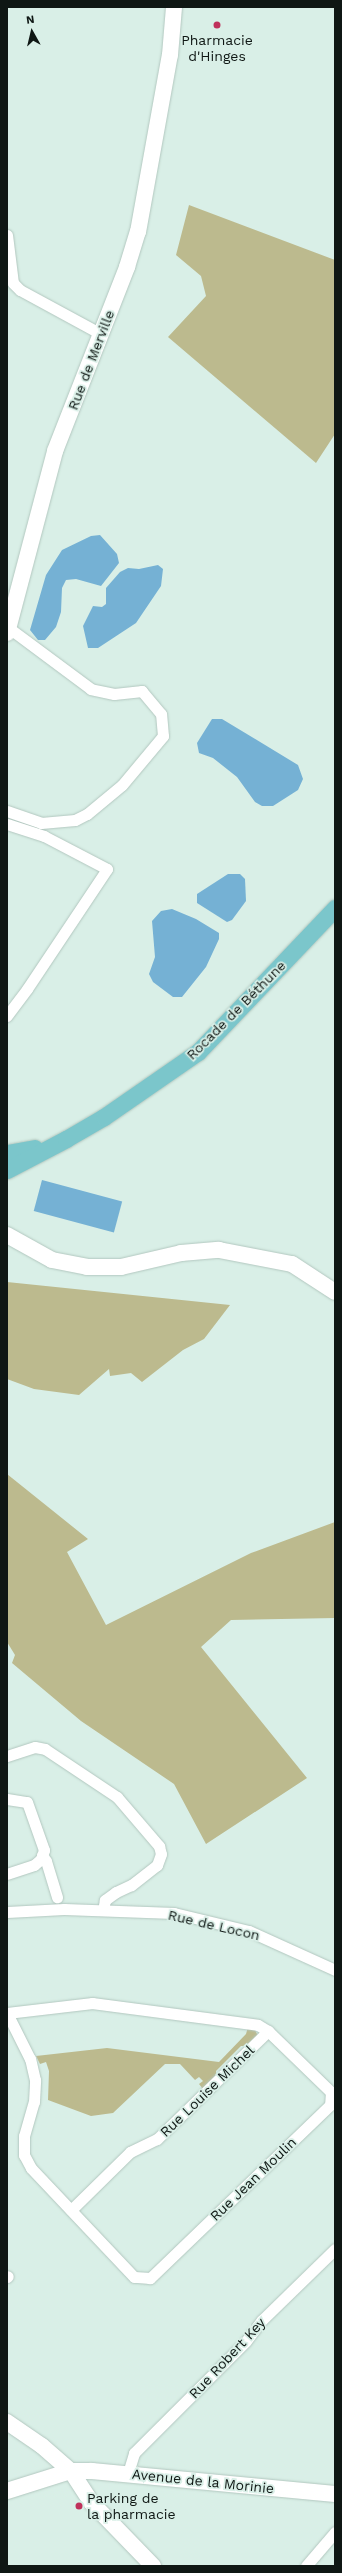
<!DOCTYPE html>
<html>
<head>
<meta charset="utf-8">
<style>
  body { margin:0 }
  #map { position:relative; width:342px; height:2573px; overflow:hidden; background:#d9efe7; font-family:"Work Sans",sans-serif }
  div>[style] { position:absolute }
  .green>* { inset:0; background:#bcba8e }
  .water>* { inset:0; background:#75b1d4; transform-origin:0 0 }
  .roads { filter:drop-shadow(0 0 1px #b2c7bf) drop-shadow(0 0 1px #b2c7bf) }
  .street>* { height:11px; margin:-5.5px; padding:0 5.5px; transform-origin:5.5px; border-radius:5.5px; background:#fff }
  .secondary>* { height:16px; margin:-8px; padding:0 8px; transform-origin:8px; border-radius:8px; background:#fff }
  .primary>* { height:17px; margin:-8.5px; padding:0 8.5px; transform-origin:8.5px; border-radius:8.5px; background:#7bc6cb }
  .dots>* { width:11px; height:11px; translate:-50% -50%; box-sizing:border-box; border:2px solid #d9efe7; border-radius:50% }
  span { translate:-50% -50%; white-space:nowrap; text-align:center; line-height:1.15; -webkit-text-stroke:3.5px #d9efe7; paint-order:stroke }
  .poi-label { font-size:14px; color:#0f1714 }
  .left { translate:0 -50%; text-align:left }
  .street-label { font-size:14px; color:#0f1714 }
  .frame { position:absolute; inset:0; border:8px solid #0f1714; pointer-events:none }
  .north { position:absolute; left:12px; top:12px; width:40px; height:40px; -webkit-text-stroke:3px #d9efe7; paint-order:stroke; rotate:352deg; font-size:11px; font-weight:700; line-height:16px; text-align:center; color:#0f1714 }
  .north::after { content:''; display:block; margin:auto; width:14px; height:18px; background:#0f1714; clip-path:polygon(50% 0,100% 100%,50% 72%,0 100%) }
</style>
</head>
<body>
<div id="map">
  <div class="green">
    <i style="clip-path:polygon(189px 205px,335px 260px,335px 434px,316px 463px,168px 337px,206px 296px,201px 276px,176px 255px)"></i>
    <i style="clip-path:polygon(7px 1282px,230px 1305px,204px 1339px,183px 1350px,142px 1382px,131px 1373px,110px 1376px,109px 1369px,79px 1395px,34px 1389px,7px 1379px)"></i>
    <i style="clip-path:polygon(7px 1474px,88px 1539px,67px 1552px,106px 1625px,251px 1553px,335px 1522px,335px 1618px,231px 1620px,201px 1647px,307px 1778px,206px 1844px,174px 1784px,81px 1721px,12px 1663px,15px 1655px,7px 1642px)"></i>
    <i style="clip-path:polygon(248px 2027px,254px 2028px,258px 2036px,247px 2046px,241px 2046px,216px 2071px,216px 2077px,203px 2089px,199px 2084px,203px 2081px,199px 2077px,195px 2080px,180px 2064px,165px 2064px,113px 2113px,91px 2116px,48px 2100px,49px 2071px,46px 2062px,40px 2064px,36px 2056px,107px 2048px,219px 2062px,246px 2034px)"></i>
  </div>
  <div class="water">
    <i style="clip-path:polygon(100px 535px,117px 554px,119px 563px,101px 586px,76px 579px,66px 580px,62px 588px,61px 612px,56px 627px,45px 640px,38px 640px,30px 630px,46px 575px,62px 550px,91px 536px)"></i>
    <i style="clip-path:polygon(158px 565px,163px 569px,161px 586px,136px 623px,98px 648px,88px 648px,83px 626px,93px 606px,102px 607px,106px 604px,106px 588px,120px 572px,128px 568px,139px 569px)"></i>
    <i style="clip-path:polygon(212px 719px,222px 719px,298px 765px,303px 779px,298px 790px,273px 806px,262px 806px,255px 802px,237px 777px,213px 758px,199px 753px,197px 743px)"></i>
    <i style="clip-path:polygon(228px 874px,240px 874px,245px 879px,246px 901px,232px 920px,227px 922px,197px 903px,197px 894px)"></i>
    <i style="clip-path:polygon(172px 909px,196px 919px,219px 933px,219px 939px,206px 967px,182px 997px,173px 997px,153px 982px,149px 974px,155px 957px,152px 921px,161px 911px)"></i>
    <i style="left:42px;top:1180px;width:83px;height:32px;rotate:15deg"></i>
  </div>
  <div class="roads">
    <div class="street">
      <i style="left:7px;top:235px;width:48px;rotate:82.9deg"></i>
      <i style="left:13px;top:283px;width:10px;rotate:45deg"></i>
      <i style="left:20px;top:290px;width:92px;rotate:28.5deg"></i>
      <i style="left:7px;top:811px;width:36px;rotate:19deg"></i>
      <i style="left:41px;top:823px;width:34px;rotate:-5deg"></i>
      <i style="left:75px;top:820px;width:13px;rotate:-27deg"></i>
      <i style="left:87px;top:814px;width:45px;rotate:-39.6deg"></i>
      <i style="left:122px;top:785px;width:64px;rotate:-50.1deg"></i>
      <i style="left:163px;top:736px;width:22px;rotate:-95deg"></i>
      <i style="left:161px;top:714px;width:30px;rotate:-130deg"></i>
      <i style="left:142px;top:691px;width:28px;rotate:174deg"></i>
      <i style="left:114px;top:694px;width:24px;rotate:-168deg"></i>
      <i style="left:91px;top:689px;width:102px;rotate:-143.4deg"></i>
      <i style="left:7px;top:824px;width:39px;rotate:18deg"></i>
      <i style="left:44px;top:836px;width:71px;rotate:27.6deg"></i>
      <i style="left:107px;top:869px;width:144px;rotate:123.7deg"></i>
      <i style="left:27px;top:989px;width:34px;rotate:127deg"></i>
      <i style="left:7px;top:1756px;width:29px;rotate:-18deg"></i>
      <i style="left:35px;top:1747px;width:10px;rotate:11deg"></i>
      <i style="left:45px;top:1749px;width:87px;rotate:33.7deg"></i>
      <i style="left:117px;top:1797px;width:65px;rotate:49.4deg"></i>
      <i style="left:159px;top:1846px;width:8px;rotate:76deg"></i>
      <i style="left:161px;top:1854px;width:12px;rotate:110deg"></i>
      <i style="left:157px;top:1865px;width:33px;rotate:142deg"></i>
      <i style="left:131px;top:1885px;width:17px;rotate:155deg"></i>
      <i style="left:116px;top:1892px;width:14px;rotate:144deg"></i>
      <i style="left:105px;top:1900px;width:10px;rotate:101deg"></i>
      <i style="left:7px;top:1799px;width:20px;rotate:9deg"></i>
      <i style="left:27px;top:1802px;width:51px;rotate:70.5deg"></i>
      <i style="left:44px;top:1850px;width:9px;rotate:108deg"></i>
      <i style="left:41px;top:1859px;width:9px;rotate:139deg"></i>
      <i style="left:34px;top:1865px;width:28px;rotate:162deg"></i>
      <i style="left:42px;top:1855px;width:7px;rotate:56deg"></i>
      <i style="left:46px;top:1861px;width:38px;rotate:73deg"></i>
      <i style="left:7px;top:1912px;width:57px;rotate:-3deg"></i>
      <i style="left:64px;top:1909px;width:110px;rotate:2.1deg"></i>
      <i style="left:174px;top:1913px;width:77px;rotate:13.5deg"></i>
      <i style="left:249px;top:1931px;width:94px;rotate:24.4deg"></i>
      <i style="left:7px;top:2013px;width:86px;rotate:-6.7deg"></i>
      <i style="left:92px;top:2003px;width:167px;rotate:7.5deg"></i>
      <i style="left:258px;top:2025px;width:12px;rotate:31deg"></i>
      <i style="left:268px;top:2031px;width:88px;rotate:44.1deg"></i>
      <i style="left:331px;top:2092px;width:13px;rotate:94deg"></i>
      <i style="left:330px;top:2105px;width:250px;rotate:136.1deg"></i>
      <i style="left:150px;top:2278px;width:16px;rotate:-176deg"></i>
      <i style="left:134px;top:2277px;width:150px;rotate:-133.4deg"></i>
      <i style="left:31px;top:2168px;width:15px;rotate:-118deg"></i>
      <i style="left:24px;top:2155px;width:19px;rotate:-90deg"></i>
      <i style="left:24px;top:2136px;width:35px;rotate:-74deg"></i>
      <i style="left:34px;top:2102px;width:22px;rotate:-87deg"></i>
      <i style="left:35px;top:2080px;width:22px;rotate:-103deg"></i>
      <i style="left:30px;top:2059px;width:51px;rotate:-116.6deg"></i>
      <i style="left:71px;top:2210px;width:83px;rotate:-44.5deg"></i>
      <i style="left:130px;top:2152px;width:30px;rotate:-26deg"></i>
      <i style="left:157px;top:2139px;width:155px;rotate:-44.2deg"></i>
      <i style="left:7px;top:2277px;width:1px;rotate:-45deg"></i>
      <i style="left:128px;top:2473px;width:21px;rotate:-73deg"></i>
      <i style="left:134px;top:2453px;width:158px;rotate:-45deg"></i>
      <i style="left:246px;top:2341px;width:26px;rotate:-53deg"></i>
      <i style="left:262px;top:2320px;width:102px;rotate:-44.2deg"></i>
      <i style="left:306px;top:2566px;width:45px;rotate:-49.5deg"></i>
    </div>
    <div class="secondary">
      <i style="left:7px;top:633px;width:188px;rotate:-75.2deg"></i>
      <i style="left:55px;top:451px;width:198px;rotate:-68.6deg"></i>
      <i style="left:127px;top:267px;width:37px;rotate:-73deg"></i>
      <i style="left:138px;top:232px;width:180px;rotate:-79.8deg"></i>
      <i style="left:170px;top:55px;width:48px;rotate:-85.2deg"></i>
      <i style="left:7px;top:1235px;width:51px;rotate:29.1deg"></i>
      <i style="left:52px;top:1260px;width:36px;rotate:11deg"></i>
      <i style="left:87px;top:1267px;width:34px"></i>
      <i style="left:121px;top:1267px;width:62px;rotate:-13.1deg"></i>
      <i style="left:181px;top:1253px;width:38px;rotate:-5deg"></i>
      <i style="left:219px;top:1250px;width:74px;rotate:10.9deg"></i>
      <i style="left:292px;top:1264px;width:51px;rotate:33.1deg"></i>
      <i style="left:7px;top:2422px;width:42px;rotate:34.4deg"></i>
      <i style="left:42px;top:2446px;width:38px;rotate:41deg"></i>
      <i style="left:71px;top:2471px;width:38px;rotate:57deg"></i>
      <i style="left:92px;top:2503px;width:88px;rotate:45.9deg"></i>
      <i style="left:7px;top:2491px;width:67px;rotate:-17.4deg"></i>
      <i style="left:71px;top:2471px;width:21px"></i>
      <i style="left:92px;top:2471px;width:244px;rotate:5.4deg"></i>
    </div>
    <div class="primary">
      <i style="left:7px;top:1153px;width:28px;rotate:-10deg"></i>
      <i style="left:7px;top:1170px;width:67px;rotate:-27.7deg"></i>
      <i style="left:66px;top:1139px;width:44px;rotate:-30.1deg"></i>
      <i style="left:104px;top:1117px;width:114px;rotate:-34.7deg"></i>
      <i style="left:198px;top:1052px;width:199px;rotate:-46.4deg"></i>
    </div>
  </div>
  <div class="dots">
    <i style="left:217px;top:25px;background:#bf315b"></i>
    <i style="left:79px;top:2506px;background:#bf315b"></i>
  </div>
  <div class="poi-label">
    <span style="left:217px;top:48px">Pharmacie<br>d'Hinges</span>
    <span class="left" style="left:87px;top:2506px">Parking de<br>la pharmacie</span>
  </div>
  <div class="street-label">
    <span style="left:91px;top:360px;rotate:-69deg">Rue de Merville</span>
    <span style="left:236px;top:1010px;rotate:-45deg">Rocade de Béthune</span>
    <span style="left:214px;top:1925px;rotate:13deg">Rue de Locon</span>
    <span style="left:207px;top:2091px;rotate:-44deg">Rue Louise Michel</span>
    <span style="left:253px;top:2179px;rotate:-44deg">Rue Jean Moulin</span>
    <span style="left:227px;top:2358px;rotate:-47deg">Rue Robert Key</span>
    <span style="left:203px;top:2481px;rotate:6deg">Avenue de la Morinie</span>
  </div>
  <div class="frame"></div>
  <div class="north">N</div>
</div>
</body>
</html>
